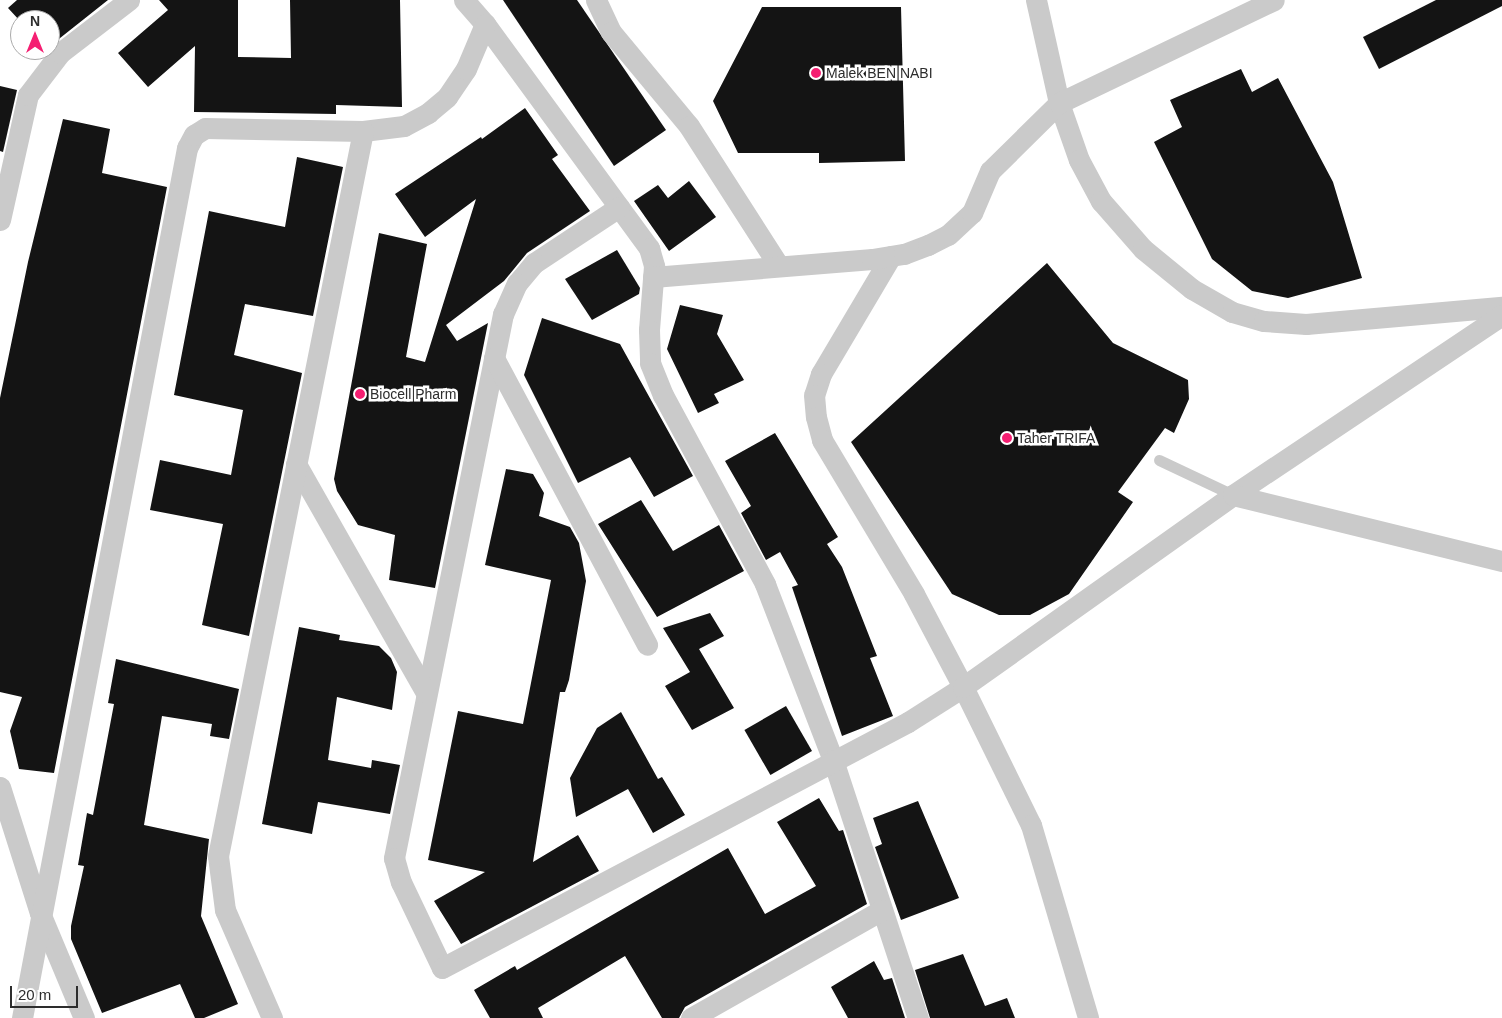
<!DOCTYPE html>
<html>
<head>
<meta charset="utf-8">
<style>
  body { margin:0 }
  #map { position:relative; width:1502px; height:1018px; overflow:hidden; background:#fff; font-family:Arial,sans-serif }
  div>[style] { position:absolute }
  .building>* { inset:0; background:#141414; transform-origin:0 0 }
  .service>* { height:11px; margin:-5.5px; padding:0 5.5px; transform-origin:5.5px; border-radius:5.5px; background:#cacaca }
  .minor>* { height:21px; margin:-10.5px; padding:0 10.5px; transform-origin:10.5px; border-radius:10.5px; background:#cacaca }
  .dots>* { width:14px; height:14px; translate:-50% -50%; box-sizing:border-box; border:2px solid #fff; border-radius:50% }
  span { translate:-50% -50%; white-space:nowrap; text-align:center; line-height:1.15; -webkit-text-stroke:5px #fff; paint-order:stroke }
  .poi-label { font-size:14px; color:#2d2d2d }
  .left { translate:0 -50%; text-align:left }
  .north { position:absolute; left:10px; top:10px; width:50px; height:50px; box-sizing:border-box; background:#fff; border:1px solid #ababab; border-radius:50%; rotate:0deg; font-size:14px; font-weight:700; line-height:20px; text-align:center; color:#2d2d2d }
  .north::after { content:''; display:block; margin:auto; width:18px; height:22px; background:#f51f72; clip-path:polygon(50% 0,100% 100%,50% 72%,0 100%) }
  .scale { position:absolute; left:10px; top:986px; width:68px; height:22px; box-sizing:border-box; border:2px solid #2d2d2d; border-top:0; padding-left:6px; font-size:15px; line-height:18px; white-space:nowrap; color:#2d2d2d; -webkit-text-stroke:4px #fff; paint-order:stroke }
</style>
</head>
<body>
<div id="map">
  <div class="building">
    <i style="clip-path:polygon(17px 0,108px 0,50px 46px,50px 20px,20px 21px,8px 8px)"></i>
    <i style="clip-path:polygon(159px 0,238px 0,238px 57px,291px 58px,290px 0,400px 0,402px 107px,336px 105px,336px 114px,194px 112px,195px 46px,148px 87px,118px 53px,168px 10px)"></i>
    <i style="clip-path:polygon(503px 0,577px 0,666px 130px,614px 166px)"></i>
    <i style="clip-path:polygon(1436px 0,1502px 0,1502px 6px,1379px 69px,1363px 37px)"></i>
    <i style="clip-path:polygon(762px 7px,901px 7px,905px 161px,819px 163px,819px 153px,738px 153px,713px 101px)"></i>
    <i style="clip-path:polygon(1241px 69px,1252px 92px,1278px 78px,1333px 182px,1362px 278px,1288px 298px,1252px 291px,1212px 259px,1154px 142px,1182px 127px,1170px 100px)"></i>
    <i style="clip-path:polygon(0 86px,17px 90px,3px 152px,0 151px)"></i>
    <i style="clip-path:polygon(525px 108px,558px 155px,552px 159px,590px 211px,527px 253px,504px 281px,446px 325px,457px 341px,488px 323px,435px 588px,389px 580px,395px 535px,358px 525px,337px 491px,334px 479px,379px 233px,427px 244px,406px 357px,425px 362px,476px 199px,425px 237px,395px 194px,481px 137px,482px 139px)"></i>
    <i style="clip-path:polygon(63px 119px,110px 129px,102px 173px,167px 187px,54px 773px,19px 769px,10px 731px,22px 697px,0 692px,0 398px,28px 262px)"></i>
    <i style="clip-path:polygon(297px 157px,343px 167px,313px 316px,245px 304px,234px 355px,302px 373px,249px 636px,202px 625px,223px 524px,150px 510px,160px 460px,231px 475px,243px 410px,174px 395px,209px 211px,285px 227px)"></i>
    <i style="clip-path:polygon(689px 181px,716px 217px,669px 251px,634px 201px,658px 185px,668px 198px)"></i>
    <i style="clip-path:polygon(617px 250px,640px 288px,639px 294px,592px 320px,565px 279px)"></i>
    <i style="clip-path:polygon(1047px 263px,1113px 343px,1188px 380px,1189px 399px,1174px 433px,1165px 428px,1118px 492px,1133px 502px,1069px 594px,1030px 615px,999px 615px,952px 594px,851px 442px)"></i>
    <i style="clip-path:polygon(680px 305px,723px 315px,717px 334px,744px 380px,714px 394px,719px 403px,698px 413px,667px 349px)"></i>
    <i style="clip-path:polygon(542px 318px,620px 344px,693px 476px,654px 497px,630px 457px,578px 483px,524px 375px)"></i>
    <i style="clip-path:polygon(775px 433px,838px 537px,827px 544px,842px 567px,877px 656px,870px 658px,893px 716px,842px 736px,792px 587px,798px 585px,780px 552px,766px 560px,741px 513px,751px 506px,725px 461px)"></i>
    <i style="clip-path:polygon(506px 469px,533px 474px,544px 493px,539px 516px,570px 527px,579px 543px,586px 581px,569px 680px,565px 692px,560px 692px,533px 862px,578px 835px,599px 871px,461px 944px,434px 901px,485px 872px,428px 860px,458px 711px,523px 724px,551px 580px,485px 565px)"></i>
    <i style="clip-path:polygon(641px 500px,673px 551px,719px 525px,744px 571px,657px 617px,598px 524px)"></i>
    <i style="clip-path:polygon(710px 613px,724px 636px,699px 649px,734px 708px,692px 730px,665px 686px,690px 672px,663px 628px)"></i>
    <i style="clip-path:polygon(299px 627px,340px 635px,339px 640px,379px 646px,391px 658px,397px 672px,392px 710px,337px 697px,328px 760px,371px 768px,372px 760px,400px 765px,390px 814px,318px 802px,312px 834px,262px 824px)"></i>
    <i style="clip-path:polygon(116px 659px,239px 689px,229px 739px,210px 736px,212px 724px,162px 716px,144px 825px,209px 839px,201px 916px,238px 1004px,204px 1018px,195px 1018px,180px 984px,102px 1013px,71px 939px,71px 926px,84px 866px,78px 865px,87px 813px,93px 815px,114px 704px,108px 703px)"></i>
    <i style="left:786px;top:706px;width:52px;height:48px;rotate:60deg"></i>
    <i style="clip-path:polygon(621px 712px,658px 779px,662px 777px,685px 815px,653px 833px,628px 789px,576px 817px,570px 778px,597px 728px)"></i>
    <i style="clip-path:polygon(819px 798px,839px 831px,843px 830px,867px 904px,685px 1007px,679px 1018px,662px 1018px,625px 956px,538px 1008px,543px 1018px,490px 1018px,474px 990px,515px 966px,517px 970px,728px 848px,765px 914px,816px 886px,777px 822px)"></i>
    <i style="clip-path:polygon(918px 801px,959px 898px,901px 920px,875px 847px,882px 844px,873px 818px)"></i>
    <i style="clip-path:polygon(963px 954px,985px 1006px,1007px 998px,1015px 1018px,930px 1018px,915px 970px)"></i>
    <i style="clip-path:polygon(874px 961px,884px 980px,892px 978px,905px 1018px,848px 1018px,831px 987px)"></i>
  </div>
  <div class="service">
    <i style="left:1159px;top:460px;width:82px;rotate:25.3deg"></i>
  </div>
  <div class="minor">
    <i style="left:464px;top:0;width:32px;rotate:49deg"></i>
    <i style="left:485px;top:24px;width:278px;rotate:53.8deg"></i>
    <i style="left:649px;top:248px;width:19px;rotate:74deg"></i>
    <i style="left:654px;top:266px;width:64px;rotate:94.5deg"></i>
    <i style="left:649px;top:330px;width:33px;rotate:88deg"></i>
    <i style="left:650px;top:363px;width:35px;rotate:68deg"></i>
    <i style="left:663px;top:395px;width:215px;rotate:61.6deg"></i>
    <i style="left:765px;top:584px;width:189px;rotate:68.9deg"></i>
    <i style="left:833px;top:760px;width:272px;rotate:71.8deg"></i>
    <i style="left:596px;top:0;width:35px;rotate:65deg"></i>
    <i style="left:611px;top:32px;width:122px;rotate:50.3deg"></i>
    <i style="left:689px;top:126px;width:166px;rotate:57.3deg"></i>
    <i style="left:1036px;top:0;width:106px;rotate:77.4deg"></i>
    <i style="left:1059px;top:103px;width:60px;rotate:70.7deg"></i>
    <i style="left:1079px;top:160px;width:47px;rotate:61.8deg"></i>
    <i style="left:1101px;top:201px;width:64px;rotate:48.8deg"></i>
    <i style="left:1143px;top:249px;width:63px;rotate:39.2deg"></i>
    <i style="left:1192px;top:289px;width:46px;rotate:29.9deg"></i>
    <i style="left:1232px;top:312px;width:33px;rotate:16deg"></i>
    <i style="left:1264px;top:321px;width:42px;rotate:4.1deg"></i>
    <i style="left:1306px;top:324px;width:197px;rotate:-5deg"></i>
    <i style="left:619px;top:207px;width:102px;rotate:146.6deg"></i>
    <i style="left:534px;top:263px;width:26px;rotate:130deg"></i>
    <i style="left:517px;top:283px;width:34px;rotate:114deg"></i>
    <i style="left:503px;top:314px;width:555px;rotate:101.33deg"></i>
    <i style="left:394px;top:858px;width:25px;rotate:74deg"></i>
    <i style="left:401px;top:882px;width:95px;rotate:64.5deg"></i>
    <i style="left:442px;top:968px;width:527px;rotate:-27.83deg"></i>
    <i style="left:908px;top:722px;width:65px;rotate:-32.5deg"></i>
    <i style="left:963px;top:687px;width:154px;rotate:63.8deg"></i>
    <i style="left:1031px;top:825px;width:201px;rotate:73.5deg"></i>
    <i style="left:0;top:220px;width:128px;rotate:-77.4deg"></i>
    <i style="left:28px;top:95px;width:53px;rotate:-52.7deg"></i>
    <i style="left:60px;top:53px;width:87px;rotate:-37.5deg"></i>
    <i style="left:891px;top:256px;width:137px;rotate:120.7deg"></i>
    <i style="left:821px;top:374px;width:22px;rotate:108deg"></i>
    <i style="left:814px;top:395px;width:22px;rotate:85deg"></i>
    <i style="left:816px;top:417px;width:24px;rotate:75deg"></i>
    <i style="left:822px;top:440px;width:179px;rotate:59.1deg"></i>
    <i style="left:914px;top:594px;width:105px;rotate:62.2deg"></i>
    <i style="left:963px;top:687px;width:331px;rotate:-35.4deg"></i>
    <i style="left:1233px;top:495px;width:324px;rotate:-33.8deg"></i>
    <i style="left:653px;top:277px;width:220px;rotate:-4.7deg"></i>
    <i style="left:872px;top:259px;width:32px;rotate:-9deg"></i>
    <i style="left:904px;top:254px;width:26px;rotate:-21deg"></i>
    <i style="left:928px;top:245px;width:22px;rotate:-27deg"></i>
    <i style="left:948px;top:235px;width:33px;rotate:-43deg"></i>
    <i style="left:972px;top:213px;width:46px;rotate:-66.8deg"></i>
    <i style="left:990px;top:171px;width:97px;rotate:-44.6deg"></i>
    <i style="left:1059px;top:103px;width:238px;rotate:-25.6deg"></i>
    <i style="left:494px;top:358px;width:325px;rotate:61.9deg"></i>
    <i style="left:296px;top:464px;width:263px;rotate:60.4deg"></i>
    <i style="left:1233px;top:495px;width:277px;rotate:13.8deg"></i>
    <i style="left:0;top:787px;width:132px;rotate:72.4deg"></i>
    <i style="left:40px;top:913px;width:114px;rotate:67.3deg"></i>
    <i style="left:22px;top:1018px;width:886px;rotate:-79.26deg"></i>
    <i style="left:187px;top:148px;width:15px;rotate:-62deg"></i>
    <i style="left:194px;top:135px;width:13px;rotate:-32deg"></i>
    <i style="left:205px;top:128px;width:158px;rotate:1.1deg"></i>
    <i style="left:363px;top:131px;width:41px;rotate:-7deg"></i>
    <i style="left:404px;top:126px;width:27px;rotate:-28deg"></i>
    <i style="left:428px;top:113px;width:25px;rotate:-40deg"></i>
    <i style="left:447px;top:97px;width:34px;rotate:-56deg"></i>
    <i style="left:466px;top:69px;width:49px;rotate:-67.1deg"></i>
    <i style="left:272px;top:1018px;width:118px;rotate:-113.5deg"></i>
    <i style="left:225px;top:910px;width:54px;rotate:-97.4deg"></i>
    <i style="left:218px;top:856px;width:739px;rotate:-78.69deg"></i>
    <i style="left:691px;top:1018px;width:219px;rotate:-29.5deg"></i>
  </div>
  <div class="dots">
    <i style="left:816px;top:73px;background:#f51f72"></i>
    <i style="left:360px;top:394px;background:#f51f72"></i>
    <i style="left:1007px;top:438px;background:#f51f72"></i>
  </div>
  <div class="poi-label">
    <span class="left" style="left:826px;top:73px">Malek BEN NABI</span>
    <span class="left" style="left:370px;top:394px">Biocell Pharm</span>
    <span class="left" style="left:1017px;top:438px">Taher TRIFA</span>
  </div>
  <div class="north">N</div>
  <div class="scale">20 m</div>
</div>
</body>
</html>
